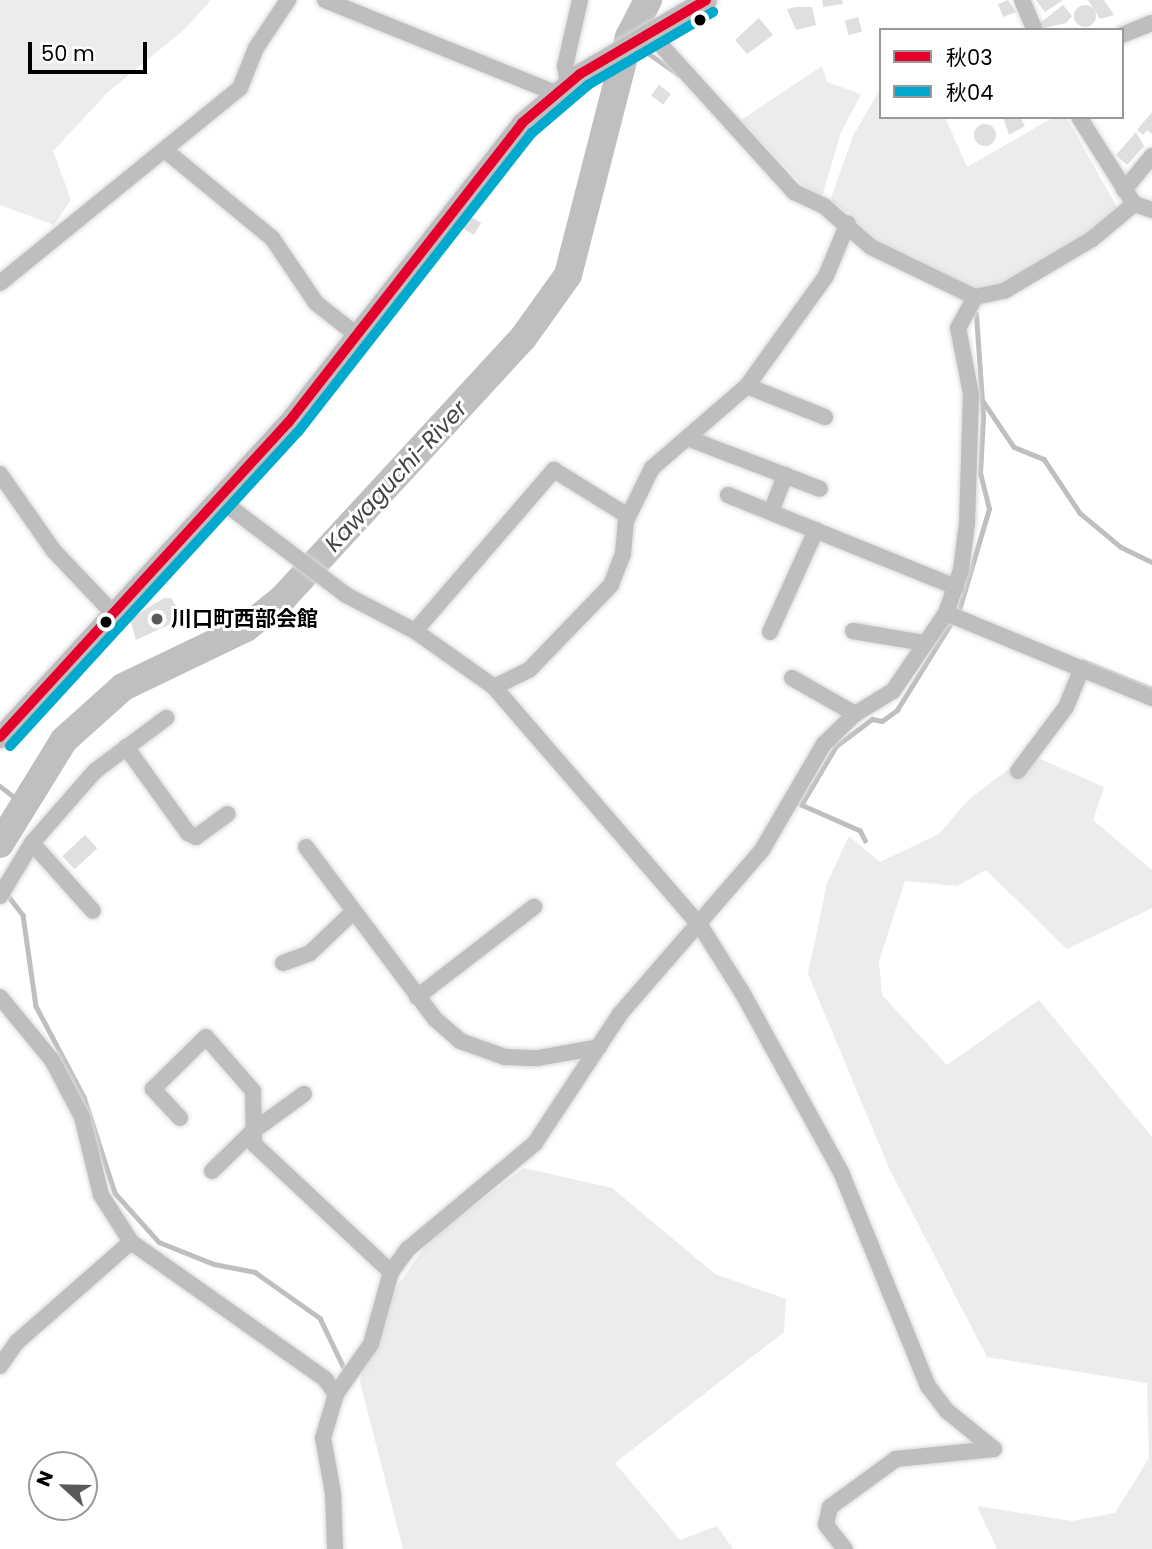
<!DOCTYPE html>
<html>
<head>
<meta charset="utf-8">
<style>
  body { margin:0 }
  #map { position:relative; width:1152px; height:1549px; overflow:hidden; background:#fff; font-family:Poppins,"Noto Sans JP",sans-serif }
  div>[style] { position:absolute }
  .green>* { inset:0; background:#ececec }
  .stream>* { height:4.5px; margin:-2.25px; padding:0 2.25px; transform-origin:2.25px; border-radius:2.25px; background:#bfbfbf }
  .river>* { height:28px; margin:-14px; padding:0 14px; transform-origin:14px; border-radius:14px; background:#bfbfbf }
  .building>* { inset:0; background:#dfdfdf; transform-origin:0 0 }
  .round { border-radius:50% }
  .roads { filter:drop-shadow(0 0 2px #dbdbdb) drop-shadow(0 0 2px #dbdbdb) }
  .minor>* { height:16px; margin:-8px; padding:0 8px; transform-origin:8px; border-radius:8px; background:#bebebe }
  .major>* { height:21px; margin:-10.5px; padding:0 10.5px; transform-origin:10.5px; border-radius:10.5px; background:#bebebe }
  .bus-1>* { height:10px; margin:-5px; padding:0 5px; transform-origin:5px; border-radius:5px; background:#e4002b }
  .bus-2>* { height:10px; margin:-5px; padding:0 5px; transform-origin:5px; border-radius:5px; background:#00a9ce }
  .dots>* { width:19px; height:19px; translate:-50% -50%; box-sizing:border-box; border:4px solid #fff; border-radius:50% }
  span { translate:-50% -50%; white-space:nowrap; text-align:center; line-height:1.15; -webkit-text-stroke:6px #fff; paint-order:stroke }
  .poi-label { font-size:21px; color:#000; font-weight:700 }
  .left { translate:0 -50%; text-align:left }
  .water-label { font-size:23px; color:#444; font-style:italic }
  .legend { position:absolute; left:879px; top:28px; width:245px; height:91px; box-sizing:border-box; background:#fff; border:2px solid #999; margin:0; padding:9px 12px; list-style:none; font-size:21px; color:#000 }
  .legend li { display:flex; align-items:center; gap:14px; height:35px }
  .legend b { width:35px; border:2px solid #999 }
  .north { position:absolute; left:28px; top:1451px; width:70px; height:70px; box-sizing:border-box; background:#fff; border:2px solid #999; border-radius:50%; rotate:292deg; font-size:19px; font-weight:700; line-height:28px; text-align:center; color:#000 }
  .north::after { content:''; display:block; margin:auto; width:24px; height:32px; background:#595959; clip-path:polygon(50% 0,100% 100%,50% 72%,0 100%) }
  .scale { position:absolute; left:28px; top:42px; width:119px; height:32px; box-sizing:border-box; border:4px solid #000; border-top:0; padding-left:9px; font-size:21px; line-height:24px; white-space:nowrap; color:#000; -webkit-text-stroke:5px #fff; paint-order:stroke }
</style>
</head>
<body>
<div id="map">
  <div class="green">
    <i style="clip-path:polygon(0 0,211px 0,184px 30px,109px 91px,53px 151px,71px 200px,54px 225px,0 205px)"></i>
    <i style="clip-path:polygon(822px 66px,827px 82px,861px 94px,840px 135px,822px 197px,802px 185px,741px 120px)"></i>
    <i style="clip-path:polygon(881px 87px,881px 117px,945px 117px,967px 167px,1054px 117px,1066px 117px,1117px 207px,1089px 231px,1001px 283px,969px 292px,870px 243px,852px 215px,830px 201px,853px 136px)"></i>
    <i style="clip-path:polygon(1029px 754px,1104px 787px,1093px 820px,1152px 870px,1152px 908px,1067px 949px,986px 870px,957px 886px,905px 881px,879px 961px,882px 995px,947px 1065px,1039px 1000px,1152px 1137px,1152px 1549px,997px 1549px,977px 1506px,1072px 1521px,1115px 1513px,1149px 1458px,1147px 1383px,987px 1357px,889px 1168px,808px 974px,827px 883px,849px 836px,880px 862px,939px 834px,969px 799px)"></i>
    <i style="clip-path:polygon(524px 1168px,612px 1188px,715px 1274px,786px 1299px,784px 1332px,615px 1463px,680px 1540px,717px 1526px,733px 1549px,403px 1549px,360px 1382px,374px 1320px,430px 1239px)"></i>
  </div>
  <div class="stream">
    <i style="left:648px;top:53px;width:37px;rotate:35deg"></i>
    <i style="left:983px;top:401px;width:55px;rotate:56deg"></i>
    <i style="left:1014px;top:447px;width:32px;rotate:22deg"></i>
    <i style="left:1044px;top:459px;width:65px;rotate:56.3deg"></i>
    <i style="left:1080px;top:513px;width:53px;rotate:39.7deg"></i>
    <i style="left:1121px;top:547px;width:34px;rotate:26deg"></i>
    <i style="left:1083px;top:661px;width:74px;rotate:22.1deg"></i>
    <i style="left:0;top:786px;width:28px;rotate:38deg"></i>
    <i style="left:865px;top:841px;width:11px;rotate:-117deg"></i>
    <i style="left:860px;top:831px;width:64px;rotate:-156.2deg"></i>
    <i style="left:801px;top:805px;width:69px;rotate:-59.3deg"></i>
    <i style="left:836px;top:746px;width:45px;rotate:-36.9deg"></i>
    <i style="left:872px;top:719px;width:10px;rotate:11deg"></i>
    <i style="left:882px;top:721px;width:19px;rotate:-36deg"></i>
    <i style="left:897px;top:710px;width:118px;rotate:-58.2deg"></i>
    <i style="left:959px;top:610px;width:105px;rotate:-73.5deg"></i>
    <i style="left:989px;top:509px;width:36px;rotate:-104deg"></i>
    <i style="left:980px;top:474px;width:57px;rotate:-87deg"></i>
    <i style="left:983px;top:417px;width:103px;rotate:-93.9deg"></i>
    <i style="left:9px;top:897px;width:23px;rotate:52deg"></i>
    <i style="left:23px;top:915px;width:92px;rotate:81.9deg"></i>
    <i style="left:36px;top:1006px;width:103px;rotate:62.2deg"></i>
    <i style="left:84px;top:1097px;width:101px;rotate:72.1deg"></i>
    <i style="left:115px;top:1193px;width:66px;rotate:48.1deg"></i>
    <i style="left:159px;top:1242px;width:59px;rotate:21.8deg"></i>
    <i style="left:214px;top:1264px;width:42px;rotate:11deg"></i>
    <i style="left:255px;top:1272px;width:80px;rotate:35.3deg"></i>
    <i style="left:320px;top:1318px;width:58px;rotate:64.3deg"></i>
  </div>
  <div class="river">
    <i style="left:0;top:844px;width:122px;rotate:-58.4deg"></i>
    <i style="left:64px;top:740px;width:79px;rotate:-41.9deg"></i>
    <i style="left:123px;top:687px;width:136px;rotate:-25.6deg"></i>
    <i style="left:246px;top:628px;width:48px;rotate:-39deg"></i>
    <i style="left:283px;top:598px;width:354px;rotate:-47.3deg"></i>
    <i style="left:523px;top:338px;width:77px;rotate:-54.5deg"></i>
    <i style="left:568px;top:275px;width:246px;rotate:-75.6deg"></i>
    <i style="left:629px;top:37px;width:42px;rotate:-62.8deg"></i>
  </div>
  <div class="building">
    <i style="clip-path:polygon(822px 0,842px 0,843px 4px,823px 7px)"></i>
    <i style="clip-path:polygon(1008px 0,1016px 12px,1003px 17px,998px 4px)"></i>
    <i style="clip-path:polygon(1036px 0,1063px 0,1045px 12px)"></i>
    <i style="clip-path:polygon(1088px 0,1104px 0,1114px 15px,1100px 19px)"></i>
    <i style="clip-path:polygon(1063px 5px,1072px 16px,1066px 23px,1044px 28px,1040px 23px)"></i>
    <i class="round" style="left:1074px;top:5px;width:22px;height:22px"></i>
    <i style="clip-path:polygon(796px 7px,812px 7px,816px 25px,796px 30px,787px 9px)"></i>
    <i style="left:858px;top:17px;width:15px;height:14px;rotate:74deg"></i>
    <i style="clip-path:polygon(759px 18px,773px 35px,747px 54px,735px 40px)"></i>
    <i style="left:659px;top:85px;width:15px;height:13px;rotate:37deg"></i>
    <i style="clip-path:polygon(1152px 112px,1152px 134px,1147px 130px,1143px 135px,1137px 130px)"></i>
    <i style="clip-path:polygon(1003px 117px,1020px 117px,1025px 126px,1009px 135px)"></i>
    <i class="round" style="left:974px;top:124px;width:22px;height:22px"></i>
    <i style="clip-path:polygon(1136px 132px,1144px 146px,1127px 165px,1116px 155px)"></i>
    <i style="left:465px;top:213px;width:19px;height:14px;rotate:32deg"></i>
    <i style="clip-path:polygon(164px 598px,171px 598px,184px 618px,136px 640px,130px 619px)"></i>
    <i style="left:85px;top:835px;width:18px;height:31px;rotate:47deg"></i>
  </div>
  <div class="roads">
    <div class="minor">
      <i style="left:325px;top:0;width:248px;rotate:22deg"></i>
      <i style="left:1022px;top:0;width:33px;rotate:67deg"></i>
      <i style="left:650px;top:33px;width:215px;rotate:47.8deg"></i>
      <i style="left:794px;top:192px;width:33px;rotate:25deg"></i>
      <i style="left:824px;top:206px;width:62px;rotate:41.1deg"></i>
      <i style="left:871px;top:247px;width:115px;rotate:25.7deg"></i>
      <i style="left:975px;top:297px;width:30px;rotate:-12deg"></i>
      <i style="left:1004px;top:291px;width:102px;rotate:-30.6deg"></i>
      <i style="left:1092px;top:239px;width:55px;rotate:-39.8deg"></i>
      <i style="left:1122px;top:35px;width:32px;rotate:-22deg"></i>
      <i style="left:568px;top:82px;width:16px;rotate:-101deg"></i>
      <i style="left:565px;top:66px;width:68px;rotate:-77.2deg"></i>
      <i style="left:1079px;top:117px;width:103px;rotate:57.7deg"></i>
      <i style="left:1134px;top:204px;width:19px;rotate:18deg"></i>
      <i style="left:166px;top:151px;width:137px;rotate:39.4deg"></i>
      <i style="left:272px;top:238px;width:78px;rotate:55.9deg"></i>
      <i style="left:316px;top:303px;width:53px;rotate:38.2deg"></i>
      <i style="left:1124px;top:190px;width:44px;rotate:-50.5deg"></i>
      <i style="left:0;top:283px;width:309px;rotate:-39.1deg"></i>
      <i style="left:240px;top:88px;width:43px;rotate:-68.2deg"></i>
      <i style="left:256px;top:48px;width:58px;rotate:-56.3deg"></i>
      <i style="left:747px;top:386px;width:84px;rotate:21.7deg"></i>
      <i style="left:690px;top:439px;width:139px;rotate:21deg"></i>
      <i style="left:0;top:474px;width:94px;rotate:55deg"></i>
      <i style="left:54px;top:551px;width:83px;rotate:46.5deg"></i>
      <i style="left:728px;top:495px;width:246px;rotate:22deg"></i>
      <i style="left:219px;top:499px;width:159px;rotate:37.1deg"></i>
      <i style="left:346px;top:595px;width:78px;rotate:27.6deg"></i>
      <i style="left:415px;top:631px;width:97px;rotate:35.3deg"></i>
      <i style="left:494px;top:687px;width:317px;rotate:49.2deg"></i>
      <i style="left:701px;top:927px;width:77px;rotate:57.8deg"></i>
      <i style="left:742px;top:992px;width:205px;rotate:61.2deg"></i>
      <i style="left:841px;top:1172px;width:231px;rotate:67.9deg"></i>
      <i style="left:928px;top:1386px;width:31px;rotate:53deg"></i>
      <i style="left:947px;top:1411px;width:60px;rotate:39deg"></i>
      <i style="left:994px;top:1449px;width:99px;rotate:174.2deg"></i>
      <i style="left:896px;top:1459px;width:82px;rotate:144deg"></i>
      <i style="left:830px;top:1507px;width:18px;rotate:103deg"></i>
      <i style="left:826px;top:1525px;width:31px;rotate:52deg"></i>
      <i style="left:771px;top:512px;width:40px;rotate:-69deg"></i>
      <i style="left:946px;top:613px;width:223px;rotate:22.4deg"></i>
      <i style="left:415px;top:631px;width:213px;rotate:-49.2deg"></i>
      <i style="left:554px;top:470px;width:87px;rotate:31.9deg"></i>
      <i style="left:853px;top:631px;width:73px;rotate:9.5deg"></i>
      <i style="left:770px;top:632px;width:112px;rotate:-65.7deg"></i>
      <i style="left:792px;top:678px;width:73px;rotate:29.7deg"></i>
      <i style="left:494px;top:687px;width:39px;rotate:-26deg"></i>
      <i style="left:529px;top:670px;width:118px;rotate:-46deg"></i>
      <i style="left:611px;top:585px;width:33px;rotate:-69deg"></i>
      <i style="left:623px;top:554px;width:33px;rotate:-85deg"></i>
      <i style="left:626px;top:521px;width:59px;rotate:-63.9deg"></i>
      <i style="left:652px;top:468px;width:125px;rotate:-40.8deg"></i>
      <i style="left:747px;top:386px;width:135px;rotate:-54.3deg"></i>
      <i style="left:826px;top:276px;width:57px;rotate:-67.5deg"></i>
      <i style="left:126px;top:747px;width:106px;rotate:54.2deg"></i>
      <i style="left:188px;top:833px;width:9px;rotate:27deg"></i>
      <i style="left:196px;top:837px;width:39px;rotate:-36deg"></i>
      <i style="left:1018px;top:771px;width:80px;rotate:-53.1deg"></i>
      <i style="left:1066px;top:707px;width:42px;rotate:-67.7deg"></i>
      <i style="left:32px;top:843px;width:91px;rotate:48.1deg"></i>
      <i style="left:306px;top:847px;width:215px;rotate:53.1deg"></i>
      <i style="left:435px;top:1019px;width:33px;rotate:41deg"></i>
      <i style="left:460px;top:1041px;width:48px;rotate:19.6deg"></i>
      <i style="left:505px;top:1057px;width:33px;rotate:2deg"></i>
      <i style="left:538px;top:1058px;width:62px;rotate:-10.2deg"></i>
      <i style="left:0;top:896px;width:62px;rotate:-58.9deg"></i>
      <i style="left:32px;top:843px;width:96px;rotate:-48.8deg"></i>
      <i style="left:95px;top:771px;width:89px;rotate:-36.7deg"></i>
      <i style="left:283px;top:963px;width:29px;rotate:-20deg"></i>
      <i style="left:310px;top:953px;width:58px;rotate:-43.6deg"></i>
      <i style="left:0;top:997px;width:82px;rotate:50.5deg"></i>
      <i style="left:52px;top:1060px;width:64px;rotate:62.2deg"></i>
      <i style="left:82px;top:1117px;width:80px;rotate:76.3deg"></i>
      <i style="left:101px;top:1195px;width:56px;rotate:57.4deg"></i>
      <i style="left:131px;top:1242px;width:237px;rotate:35.2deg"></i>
      <i style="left:325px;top:1379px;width:19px;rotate:54deg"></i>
      <i style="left:417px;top:997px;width:148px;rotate:-37.6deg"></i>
      <i style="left:180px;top:1118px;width:40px;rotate:-133deg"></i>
      <i style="left:153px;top:1089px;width:74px;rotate:-44.5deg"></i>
      <i style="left:206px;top:1037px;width:72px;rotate:49deg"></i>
      <i style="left:253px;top:1091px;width:53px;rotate:88.9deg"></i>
      <i style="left:254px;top:1144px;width:187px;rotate:43.1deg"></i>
      <i style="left:212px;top:1171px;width:57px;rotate:-44.3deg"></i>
      <i style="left:253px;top:1131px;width:63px;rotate:-36deg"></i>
      <i style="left:0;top:1366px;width:29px;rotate:-55deg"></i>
      <i style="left:17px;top:1342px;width:152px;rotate:-41.3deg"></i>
      <i style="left:335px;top:1549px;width:56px;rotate:-92deg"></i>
      <i style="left:333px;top:1493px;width:56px;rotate:-100.3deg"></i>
      <i style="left:323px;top:1438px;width:46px;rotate:-73.5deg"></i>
      <i style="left:336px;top:1394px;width:61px;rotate:-55deg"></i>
      <i style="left:371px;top:1344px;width:75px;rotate:-74.5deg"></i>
      <i style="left:391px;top:1272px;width:29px;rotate:-54deg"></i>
      <i style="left:408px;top:1249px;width:165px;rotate:-39.8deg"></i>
      <i style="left:535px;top:1143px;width:154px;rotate:-56.6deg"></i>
      <i style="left:620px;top:1014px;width:217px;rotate:-49.1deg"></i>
      <i style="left:762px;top:850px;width:123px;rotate:-59.7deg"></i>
      <i style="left:824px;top:744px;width:43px;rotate:-44.1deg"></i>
      <i style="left:855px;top:714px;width:44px;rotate:-31.2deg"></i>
      <i style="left:893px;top:691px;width:94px;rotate:-55.8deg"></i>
      <i style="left:946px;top:613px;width:46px;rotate:-70.8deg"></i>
      <i style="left:961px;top:570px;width:47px;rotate:-82.7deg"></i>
      <i style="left:967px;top:523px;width:129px;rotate:-88.2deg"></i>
      <i style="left:971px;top:394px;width:67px;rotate:-101.1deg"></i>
      <i style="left:958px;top:328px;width:35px;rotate:-61deg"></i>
    </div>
    <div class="major">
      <i style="left:0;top:737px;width:426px;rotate:-47.5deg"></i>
      <i style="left:288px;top:423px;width:380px;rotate:-52deg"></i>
      <i style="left:522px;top:123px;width:76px;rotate:-40.2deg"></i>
      <i style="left:580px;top:74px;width:146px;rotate:-30.4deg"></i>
    </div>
  </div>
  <div class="bus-1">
    <i style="left:0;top:737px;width:426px;rotate:-47.5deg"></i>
    <i style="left:288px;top:423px;width:380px;rotate:-52deg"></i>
    <i style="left:522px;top:123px;width:76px;rotate:-40.2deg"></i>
    <i style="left:580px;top:74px;width:146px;rotate:-30.4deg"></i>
  </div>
  <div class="bus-2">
    <i style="left:10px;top:746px;width:426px;rotate:-47.5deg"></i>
    <i style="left:298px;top:432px;width:380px;rotate:-52deg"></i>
    <i style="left:532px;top:133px;width:74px;rotate:-40.6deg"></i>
    <i style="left:588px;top:85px;width:145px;rotate:-30.3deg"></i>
  </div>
  <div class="dots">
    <i style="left:700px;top:20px;background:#000"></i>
    <i style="left:157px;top:619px;background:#595959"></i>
    <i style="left:106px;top:622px;background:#000"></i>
  </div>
  <div class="poi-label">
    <span class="left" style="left:171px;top:619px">川口町西部会館</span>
  </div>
  <div class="water-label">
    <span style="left:396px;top:476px;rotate:-47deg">Kawaguchi-River</span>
  </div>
  <ul class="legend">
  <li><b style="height:9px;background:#e4002b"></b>秋03</li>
  <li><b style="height:9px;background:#00a9ce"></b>秋04</li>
  </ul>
  <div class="north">N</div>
  <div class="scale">50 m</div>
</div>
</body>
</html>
